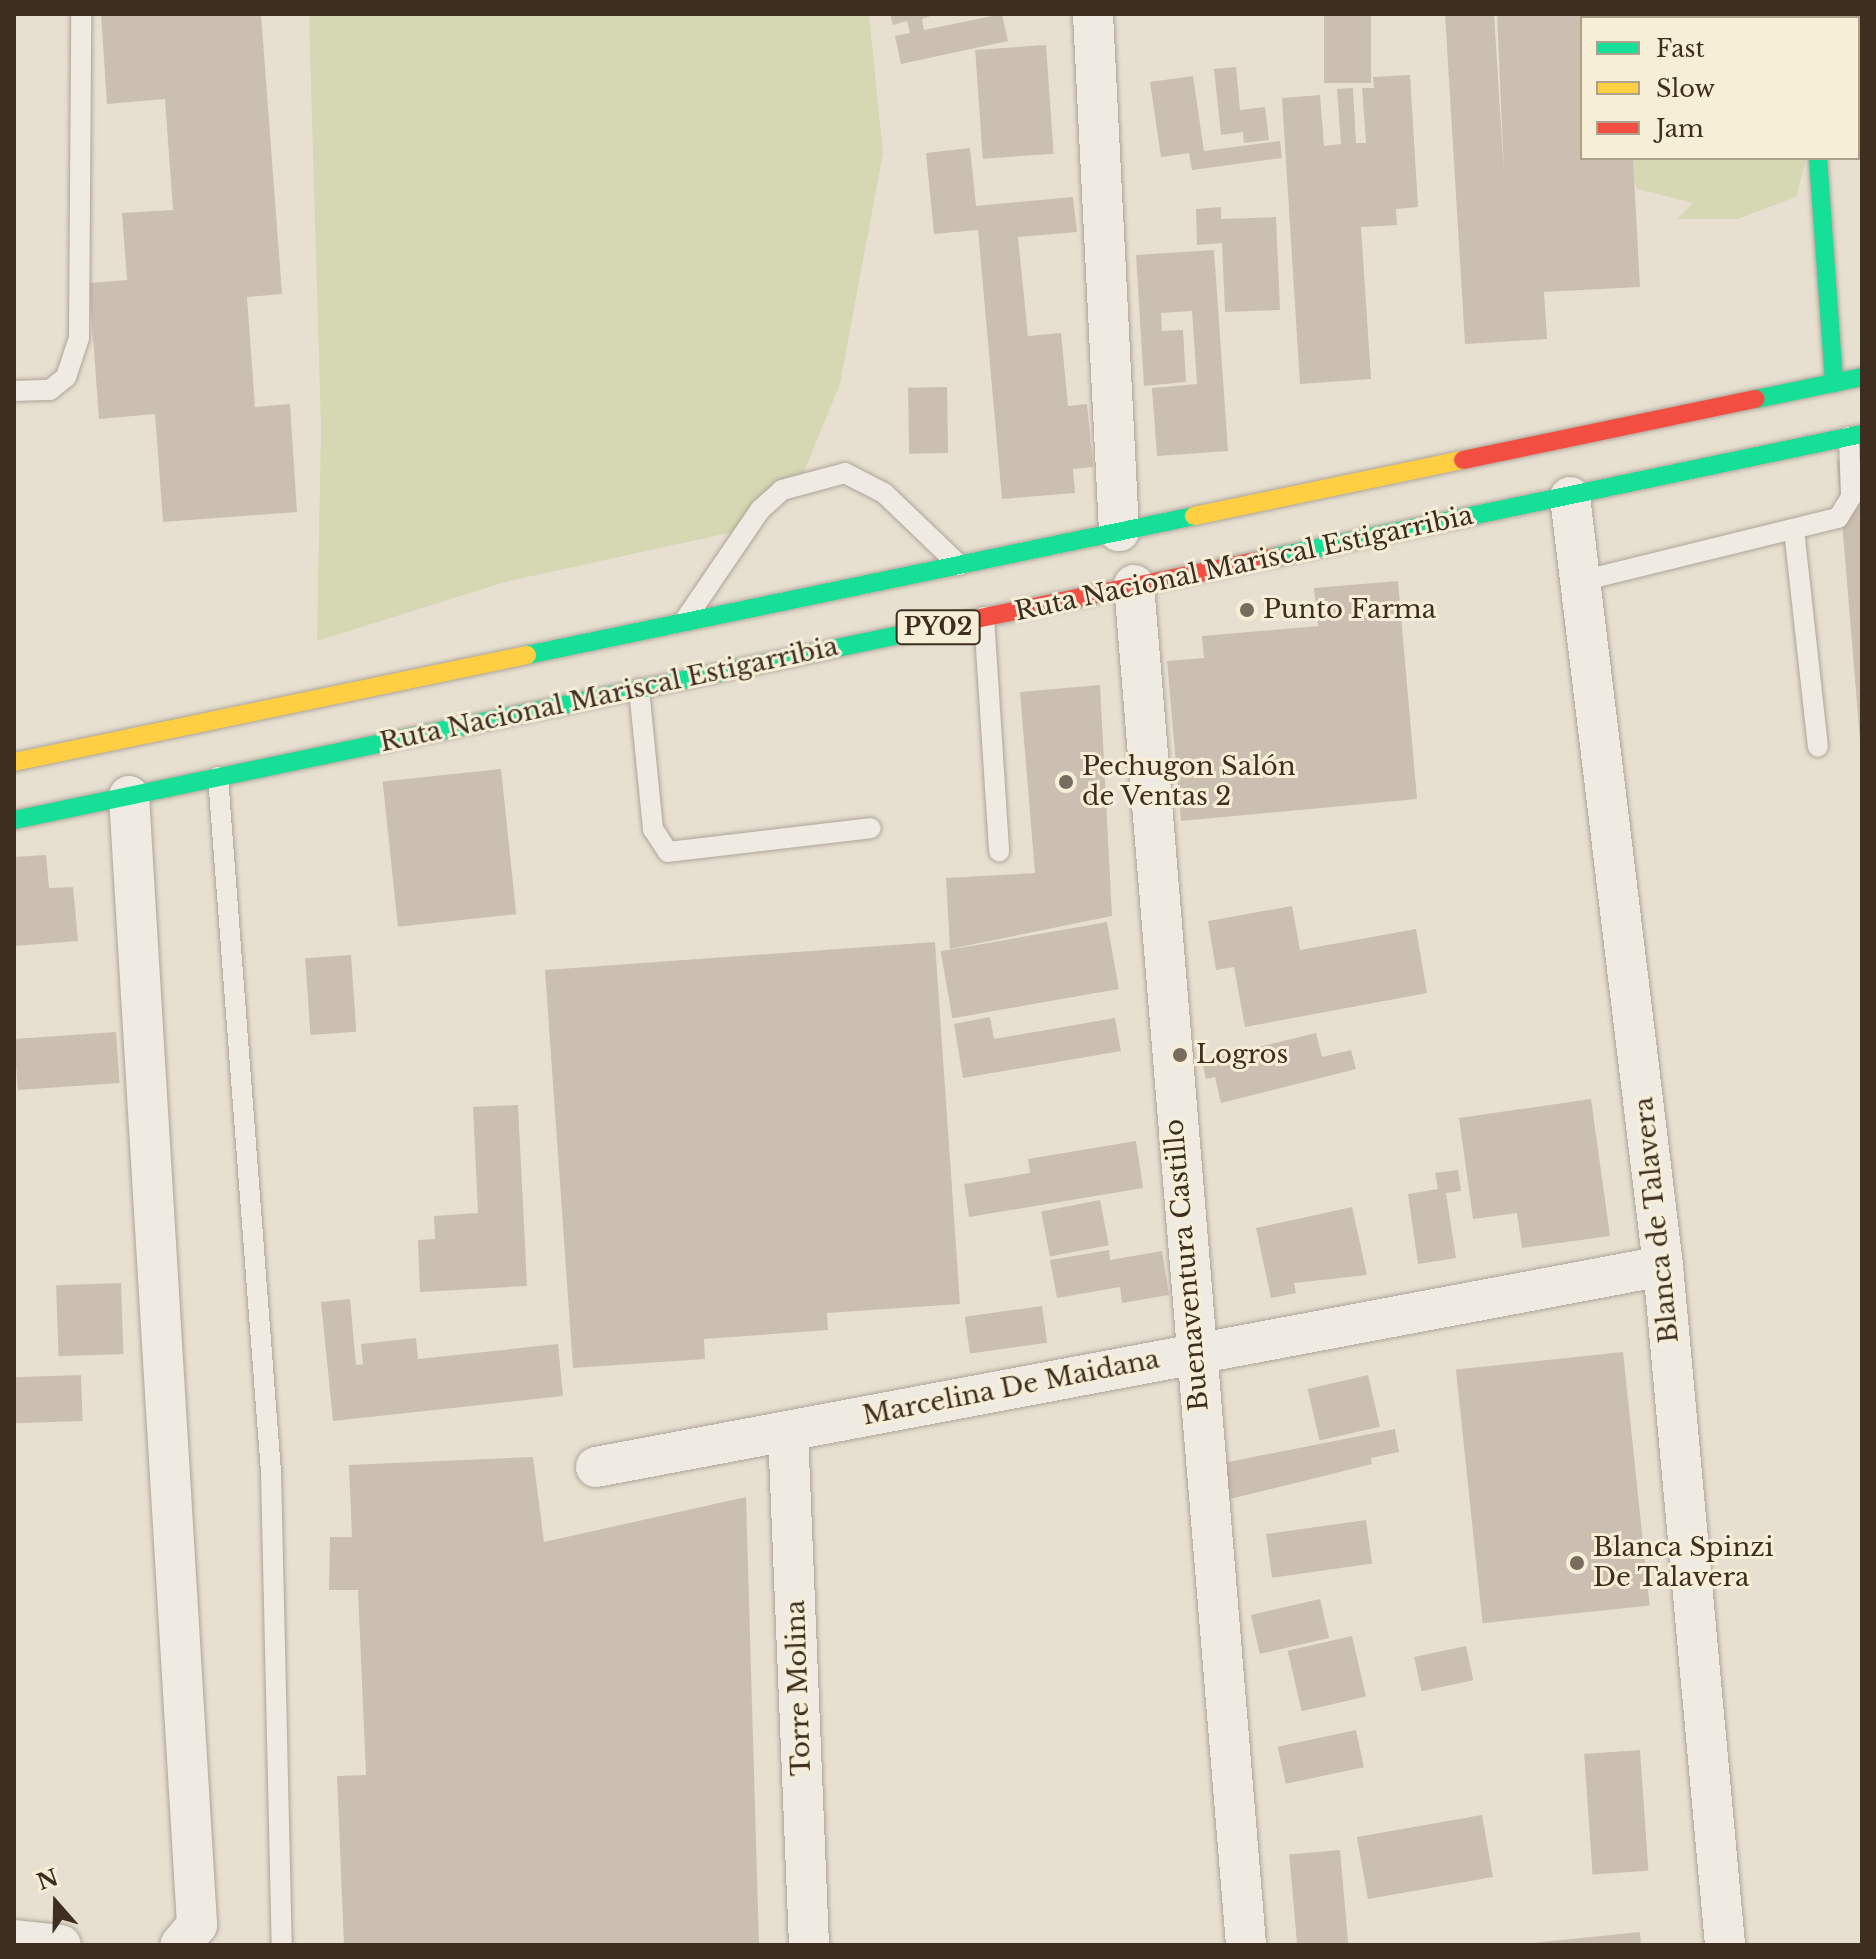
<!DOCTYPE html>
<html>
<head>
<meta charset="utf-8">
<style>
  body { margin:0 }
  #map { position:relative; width:1876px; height:1959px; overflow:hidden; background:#e7e0d1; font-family:"Libre Baskerville",serif }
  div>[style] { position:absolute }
  .green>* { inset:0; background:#d6d7b3 }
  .building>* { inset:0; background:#cbbfb2; transform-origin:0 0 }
  .roads { filter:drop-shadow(0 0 2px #ada599) drop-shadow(0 0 2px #ada599) }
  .lane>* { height:20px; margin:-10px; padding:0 10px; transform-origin:10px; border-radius:10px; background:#efebe3 }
  .street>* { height:40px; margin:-20px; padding:0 20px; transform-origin:20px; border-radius:20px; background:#efebe3 }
  .fast>* { height:18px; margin:-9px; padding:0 9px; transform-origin:9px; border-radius:9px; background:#16e098 }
  .slow>* { height:18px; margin:-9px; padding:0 9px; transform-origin:9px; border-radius:9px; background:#ffcf43 }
  .jam>* { height:18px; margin:-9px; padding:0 9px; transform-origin:9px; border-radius:9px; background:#f24e42 }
  .dots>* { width:22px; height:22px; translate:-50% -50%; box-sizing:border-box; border:4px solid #f7eed8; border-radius:50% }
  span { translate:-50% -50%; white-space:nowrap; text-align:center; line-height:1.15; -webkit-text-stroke:6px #f7eed8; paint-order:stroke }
  .shield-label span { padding:2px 6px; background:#f7eed8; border:2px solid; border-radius:6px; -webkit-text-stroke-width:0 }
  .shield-label { font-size:24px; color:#3d2e20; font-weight:700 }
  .street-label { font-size:26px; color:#3d2e20 }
  .poi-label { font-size:26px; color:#3d2e20 }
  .left { translate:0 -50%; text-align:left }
  .frame { position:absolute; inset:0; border:16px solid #3d2e20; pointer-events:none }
  .legend { position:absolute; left:1580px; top:16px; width:280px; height:144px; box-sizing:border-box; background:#f7eed8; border:2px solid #ada18e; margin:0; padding:10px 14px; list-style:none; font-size:24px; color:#3d2e20 }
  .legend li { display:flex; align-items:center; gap:16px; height:40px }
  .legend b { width:40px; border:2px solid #ada18e }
  .north { position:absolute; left:16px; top:1863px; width:80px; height:80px; -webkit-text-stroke:6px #f7eed8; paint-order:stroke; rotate:340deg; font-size:22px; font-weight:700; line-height:32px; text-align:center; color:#3d2e20 }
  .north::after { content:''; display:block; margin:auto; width:28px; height:36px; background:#3d2e20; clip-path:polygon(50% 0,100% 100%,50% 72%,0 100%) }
</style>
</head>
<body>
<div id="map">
  <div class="green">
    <i style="clip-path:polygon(309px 14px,869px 14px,883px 153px,840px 384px,799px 484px,742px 530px,505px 582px,317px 641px,321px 428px)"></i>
    <i style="clip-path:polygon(1626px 158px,1806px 158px,1796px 197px,1737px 219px,1677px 219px,1693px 203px,1637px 189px)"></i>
  </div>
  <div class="building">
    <i style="clip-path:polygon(101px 14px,261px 14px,282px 294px,247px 297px,255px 407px,290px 404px,297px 512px,163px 522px,155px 414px,99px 419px,89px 283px,127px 280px,122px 213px,173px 210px,165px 99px,107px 104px)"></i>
    <i style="clip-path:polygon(890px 14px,937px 14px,922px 19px,924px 30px,1002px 14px,1008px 41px,901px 64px,895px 36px,910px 33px,907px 21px,893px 25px)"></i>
    <i style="left:1324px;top:14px;width:47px;height:69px"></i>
    <i style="clip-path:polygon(1445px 14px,1494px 14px,1504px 173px,1497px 14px,1626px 14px,1582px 18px,1582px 158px,1633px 158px,1640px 287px,1544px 292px,1547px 339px,1465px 344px)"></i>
    <i style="left:1046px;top:45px;width:109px;height:71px;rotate:86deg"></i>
    <i style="clip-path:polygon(1236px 67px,1240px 110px,1265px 107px,1269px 140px,1244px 143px,1243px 132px,1221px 135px,1214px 69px)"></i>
    <i style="clip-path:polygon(1410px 75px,1418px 207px,1396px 209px,1397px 225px,1361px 227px,1371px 379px,1300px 384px,1282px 98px,1320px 95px,1324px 146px,1341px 144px,1337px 89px,1353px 88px,1356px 143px,1366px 143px,1362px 88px,1374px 88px,1373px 77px)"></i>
    <i style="clip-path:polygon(1193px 76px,1204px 151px,1280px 141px,1282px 158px,1192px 170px,1189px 153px,1161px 157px,1150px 82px)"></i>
    <i style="clip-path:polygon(970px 148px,976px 206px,1073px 197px,1077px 232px,1018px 237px,1028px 336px,1061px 333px,1068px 406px,1087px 404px,1093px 467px,1073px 469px,1075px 493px,1002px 499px,978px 230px,934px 234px,926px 153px)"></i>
    <i style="clip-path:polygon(1221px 207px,1221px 219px,1276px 217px,1280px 310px,1225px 312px,1222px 243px,1197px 245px,1196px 209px)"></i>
    <i style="clip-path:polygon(1214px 250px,1228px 451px,1157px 456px,1152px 388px,1197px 384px,1192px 311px,1161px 313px,1162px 331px,1183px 330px,1186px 382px,1144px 386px,1136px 255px)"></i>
    <i style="left:947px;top:387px;width:66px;height:39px;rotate:89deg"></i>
    <i style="clip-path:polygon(1862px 455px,1862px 740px,1860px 740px,1837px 461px)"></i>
    <i style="clip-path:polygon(1398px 581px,1417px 799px,1181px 821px,1167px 661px,1204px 658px,1202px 636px,1318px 626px,1314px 588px)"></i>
    <i style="clip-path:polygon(1100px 685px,1112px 916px,950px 949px,946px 878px,1035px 873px,1020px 692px)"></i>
    <i style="left:501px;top:769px;width:146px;height:119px;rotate:84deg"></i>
    <i style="clip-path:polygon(46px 855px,49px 888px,73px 887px,78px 941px,14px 946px,14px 857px)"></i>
    <i style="clip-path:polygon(1292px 906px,1300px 950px,1416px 929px,1427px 993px,1245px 1027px,1234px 967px,1216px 970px,1208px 921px)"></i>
    <i style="left:1107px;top:922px;width:68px;height:169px;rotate:80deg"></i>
    <i style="clip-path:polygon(935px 942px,960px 1304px,827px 1313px,828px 1330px,704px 1339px,705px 1359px,573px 1368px,545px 970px)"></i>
    <i style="left:351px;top:955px;width:77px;height:46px;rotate:86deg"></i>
    <i style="clip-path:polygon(990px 1017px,994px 1039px,1115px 1018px,1121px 1051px,963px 1078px,954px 1024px)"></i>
    <i style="left:116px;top:1032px;width:51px;height:102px;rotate:86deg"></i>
    <i style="clip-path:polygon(1316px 1033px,1322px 1057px,1351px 1050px,1356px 1069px,1221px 1103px,1215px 1077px,1206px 1079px,1202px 1061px)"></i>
    <i style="clip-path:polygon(1591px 1099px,1610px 1236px,1522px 1248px,1517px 1213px,1473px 1219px,1459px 1118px)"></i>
    <i style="clip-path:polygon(518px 1105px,527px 1286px,420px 1292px,418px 1240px,435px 1239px,434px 1216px,478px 1213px,473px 1107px)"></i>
    <i style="clip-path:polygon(1136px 1141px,1143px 1188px,969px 1217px,964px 1184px,1030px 1173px,1028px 1159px)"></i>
    <i style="clip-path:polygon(1458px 1170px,1461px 1191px,1446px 1193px,1456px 1258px,1418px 1264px,1408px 1194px,1438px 1189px,1435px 1173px)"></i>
    <i style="left:1100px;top:1200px;width:46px;height:60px;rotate:79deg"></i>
    <i style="clip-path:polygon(1352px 1207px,1367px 1275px,1294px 1283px,1296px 1293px,1271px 1298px,1256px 1228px)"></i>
    <i style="clip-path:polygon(1109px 1250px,1110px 1260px,1162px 1251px,1169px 1295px,1122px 1303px,1120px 1287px,1057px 1298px,1050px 1260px)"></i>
    <i style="left:121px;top:1283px;width:71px;height:65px;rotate:88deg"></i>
    <i style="clip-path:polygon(350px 1299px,356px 1365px,363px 1364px,361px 1344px,416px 1338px,418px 1359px,558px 1344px,563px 1396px,333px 1421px,321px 1302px)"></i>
    <i style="left:1042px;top:1306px;width:37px;height:78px;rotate:82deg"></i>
    <i style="left:1623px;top:1352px;width:255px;height:168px;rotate:84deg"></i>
    <i style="left:81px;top:1375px;width:46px;height:67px;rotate:88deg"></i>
    <i style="left:1368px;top:1375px;width:53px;height:62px;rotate:77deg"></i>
    <i style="clip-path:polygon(1395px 1429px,1399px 1452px,1371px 1458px,1372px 1464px,1230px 1499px,1223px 1463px)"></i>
    <i style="clip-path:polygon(533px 1457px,544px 1542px,746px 1497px,759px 1945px,344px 1945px,337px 1776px,366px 1775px,358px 1590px,329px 1590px,330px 1537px,352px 1537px,349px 1465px)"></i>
    <i style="left:1366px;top:1520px;width:44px;height:101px;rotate:82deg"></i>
    <i style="left:1320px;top:1599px;width:40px;height:71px;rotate:77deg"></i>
    <i style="left:1352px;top:1636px;width:62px;height:66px;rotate:77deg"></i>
    <i style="left:1466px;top:1646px;width:35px;height:53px;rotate:78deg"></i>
    <i style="left:1356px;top:1730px;width:38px;height:80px;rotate:78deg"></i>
    <i style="left:1640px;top:1750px;width:121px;height:56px;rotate:86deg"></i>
    <i style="left:1482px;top:1815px;width:63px;height:127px;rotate:80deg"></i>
    <i style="left:1340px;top:1850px;width:95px;height:51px;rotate:85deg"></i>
    <i style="clip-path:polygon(1640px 1932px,1641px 1945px,1532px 1945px,1532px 1943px)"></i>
  </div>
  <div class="roads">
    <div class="lane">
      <i style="left:14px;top:391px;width:36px;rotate:-2deg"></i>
      <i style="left:50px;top:390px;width:21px;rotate:-39deg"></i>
      <i style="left:66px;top:377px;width:41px;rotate:-71.6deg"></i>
      <i style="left:79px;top:338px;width:324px;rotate:-89.6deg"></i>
      <i style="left:1794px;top:530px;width:218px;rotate:83.7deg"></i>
      <i style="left:1581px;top:581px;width:265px;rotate:-13.8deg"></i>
      <i style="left:1838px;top:518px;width:25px;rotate:-58deg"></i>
      <i style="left:1851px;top:497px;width:60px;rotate:-91.9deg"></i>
      <i style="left:984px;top:617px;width:235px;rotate:86.3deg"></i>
      <i style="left:685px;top:620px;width:133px;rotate:-55.7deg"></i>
      <i style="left:760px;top:510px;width:30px;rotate:-42deg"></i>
      <i style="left:782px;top:490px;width:65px;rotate:-15.1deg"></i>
      <i style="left:845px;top:473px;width:44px;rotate:27.1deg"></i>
      <i style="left:884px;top:493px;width:104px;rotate:43.8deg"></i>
      <i style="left:639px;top:689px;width:141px;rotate:84.3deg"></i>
      <i style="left:653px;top:829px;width:27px;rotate:57deg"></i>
      <i style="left:668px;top:852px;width:204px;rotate:-6.7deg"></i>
      <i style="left:218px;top:777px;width:697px;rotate:85.64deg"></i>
      <i style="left:271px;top:1472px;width:473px;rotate:88.7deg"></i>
    </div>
    <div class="street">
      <i style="left:1093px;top:14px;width:518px;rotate:87.12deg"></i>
      <i style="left:1570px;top:497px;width:775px;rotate:83.1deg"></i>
      <i style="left:1663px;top:1266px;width:682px;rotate:84.78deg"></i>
      <i style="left:1134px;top:585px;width:1365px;rotate:85.29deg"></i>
      <i style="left:129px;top:796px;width:1131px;rotate:86.55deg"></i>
      <i style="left:197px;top:1925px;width:26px;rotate:130deg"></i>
      <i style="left:788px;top:1431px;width:514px;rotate:87.66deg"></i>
      <i style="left:596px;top:1467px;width:1086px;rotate:-10.67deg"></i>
      <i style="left:14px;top:1940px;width:47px;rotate:6.1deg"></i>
    </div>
    <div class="fast">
      <i style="left:1818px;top:158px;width:226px;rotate:85.9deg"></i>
      <i style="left:1756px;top:399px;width:108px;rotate:-11.7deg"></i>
      <i style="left:1275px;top:557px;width:600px;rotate:-11.83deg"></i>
      <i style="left:527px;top:655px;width:681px;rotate:-11.77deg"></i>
      <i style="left:14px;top:820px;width:943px;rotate:-11.81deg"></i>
    </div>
    <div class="slow">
      <i style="left:1808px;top:14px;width:4px;rotate:90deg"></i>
      <i style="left:1194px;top:516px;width:275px;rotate:-11.8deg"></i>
      <i style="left:14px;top:762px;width:524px;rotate:-11.78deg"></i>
    </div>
    <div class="jam">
      <i style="left:1463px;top:460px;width:299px;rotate:-11.8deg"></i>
      <i style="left:937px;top:627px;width:345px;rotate:-11.7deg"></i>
    </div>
  </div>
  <div class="dots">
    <i style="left:1247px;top:610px;background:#786c5e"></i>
    <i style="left:1066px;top:782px;background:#786c5e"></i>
    <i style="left:1180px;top:1055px;background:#786c5e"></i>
    <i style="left:1577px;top:1563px;background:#786c5e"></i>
  </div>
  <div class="shield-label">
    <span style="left:938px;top:627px">PY02</span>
  </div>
  <div class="street-label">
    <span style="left:1244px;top:564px;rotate:-12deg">Ruta Nacional Mariscal Estigarribia</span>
    <span style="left:609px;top:695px;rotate:-12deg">Ruta Nacional Mariscal Estigarribia</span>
    <span style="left:1657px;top:1220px;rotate:-96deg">Blanca de Talavera</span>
    <span style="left:1187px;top:1265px;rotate:-95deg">Buenaventura Castillo</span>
    <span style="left:1011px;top:1388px;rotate:-11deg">Marcelina De Maidana</span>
    <span style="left:799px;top:1688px;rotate:-92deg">Torre Molina</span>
  </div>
  <div class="poi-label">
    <span class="left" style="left:1263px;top:610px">Punto Farma</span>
    <span class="left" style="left:1082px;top:782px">Pechugon Salón<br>de Ventas 2</span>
    <span class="left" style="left:1196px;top:1055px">Logros</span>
    <span class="left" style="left:1593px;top:1563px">Blanca Spinzi<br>De Talavera</span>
  </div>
  <div class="frame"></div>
  <ul class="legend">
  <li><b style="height:10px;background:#16e098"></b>Fast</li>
  <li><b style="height:10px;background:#ffcf43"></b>Slow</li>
  <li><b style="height:10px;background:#f24e42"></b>Jam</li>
  </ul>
  <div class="north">N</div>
</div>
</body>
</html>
